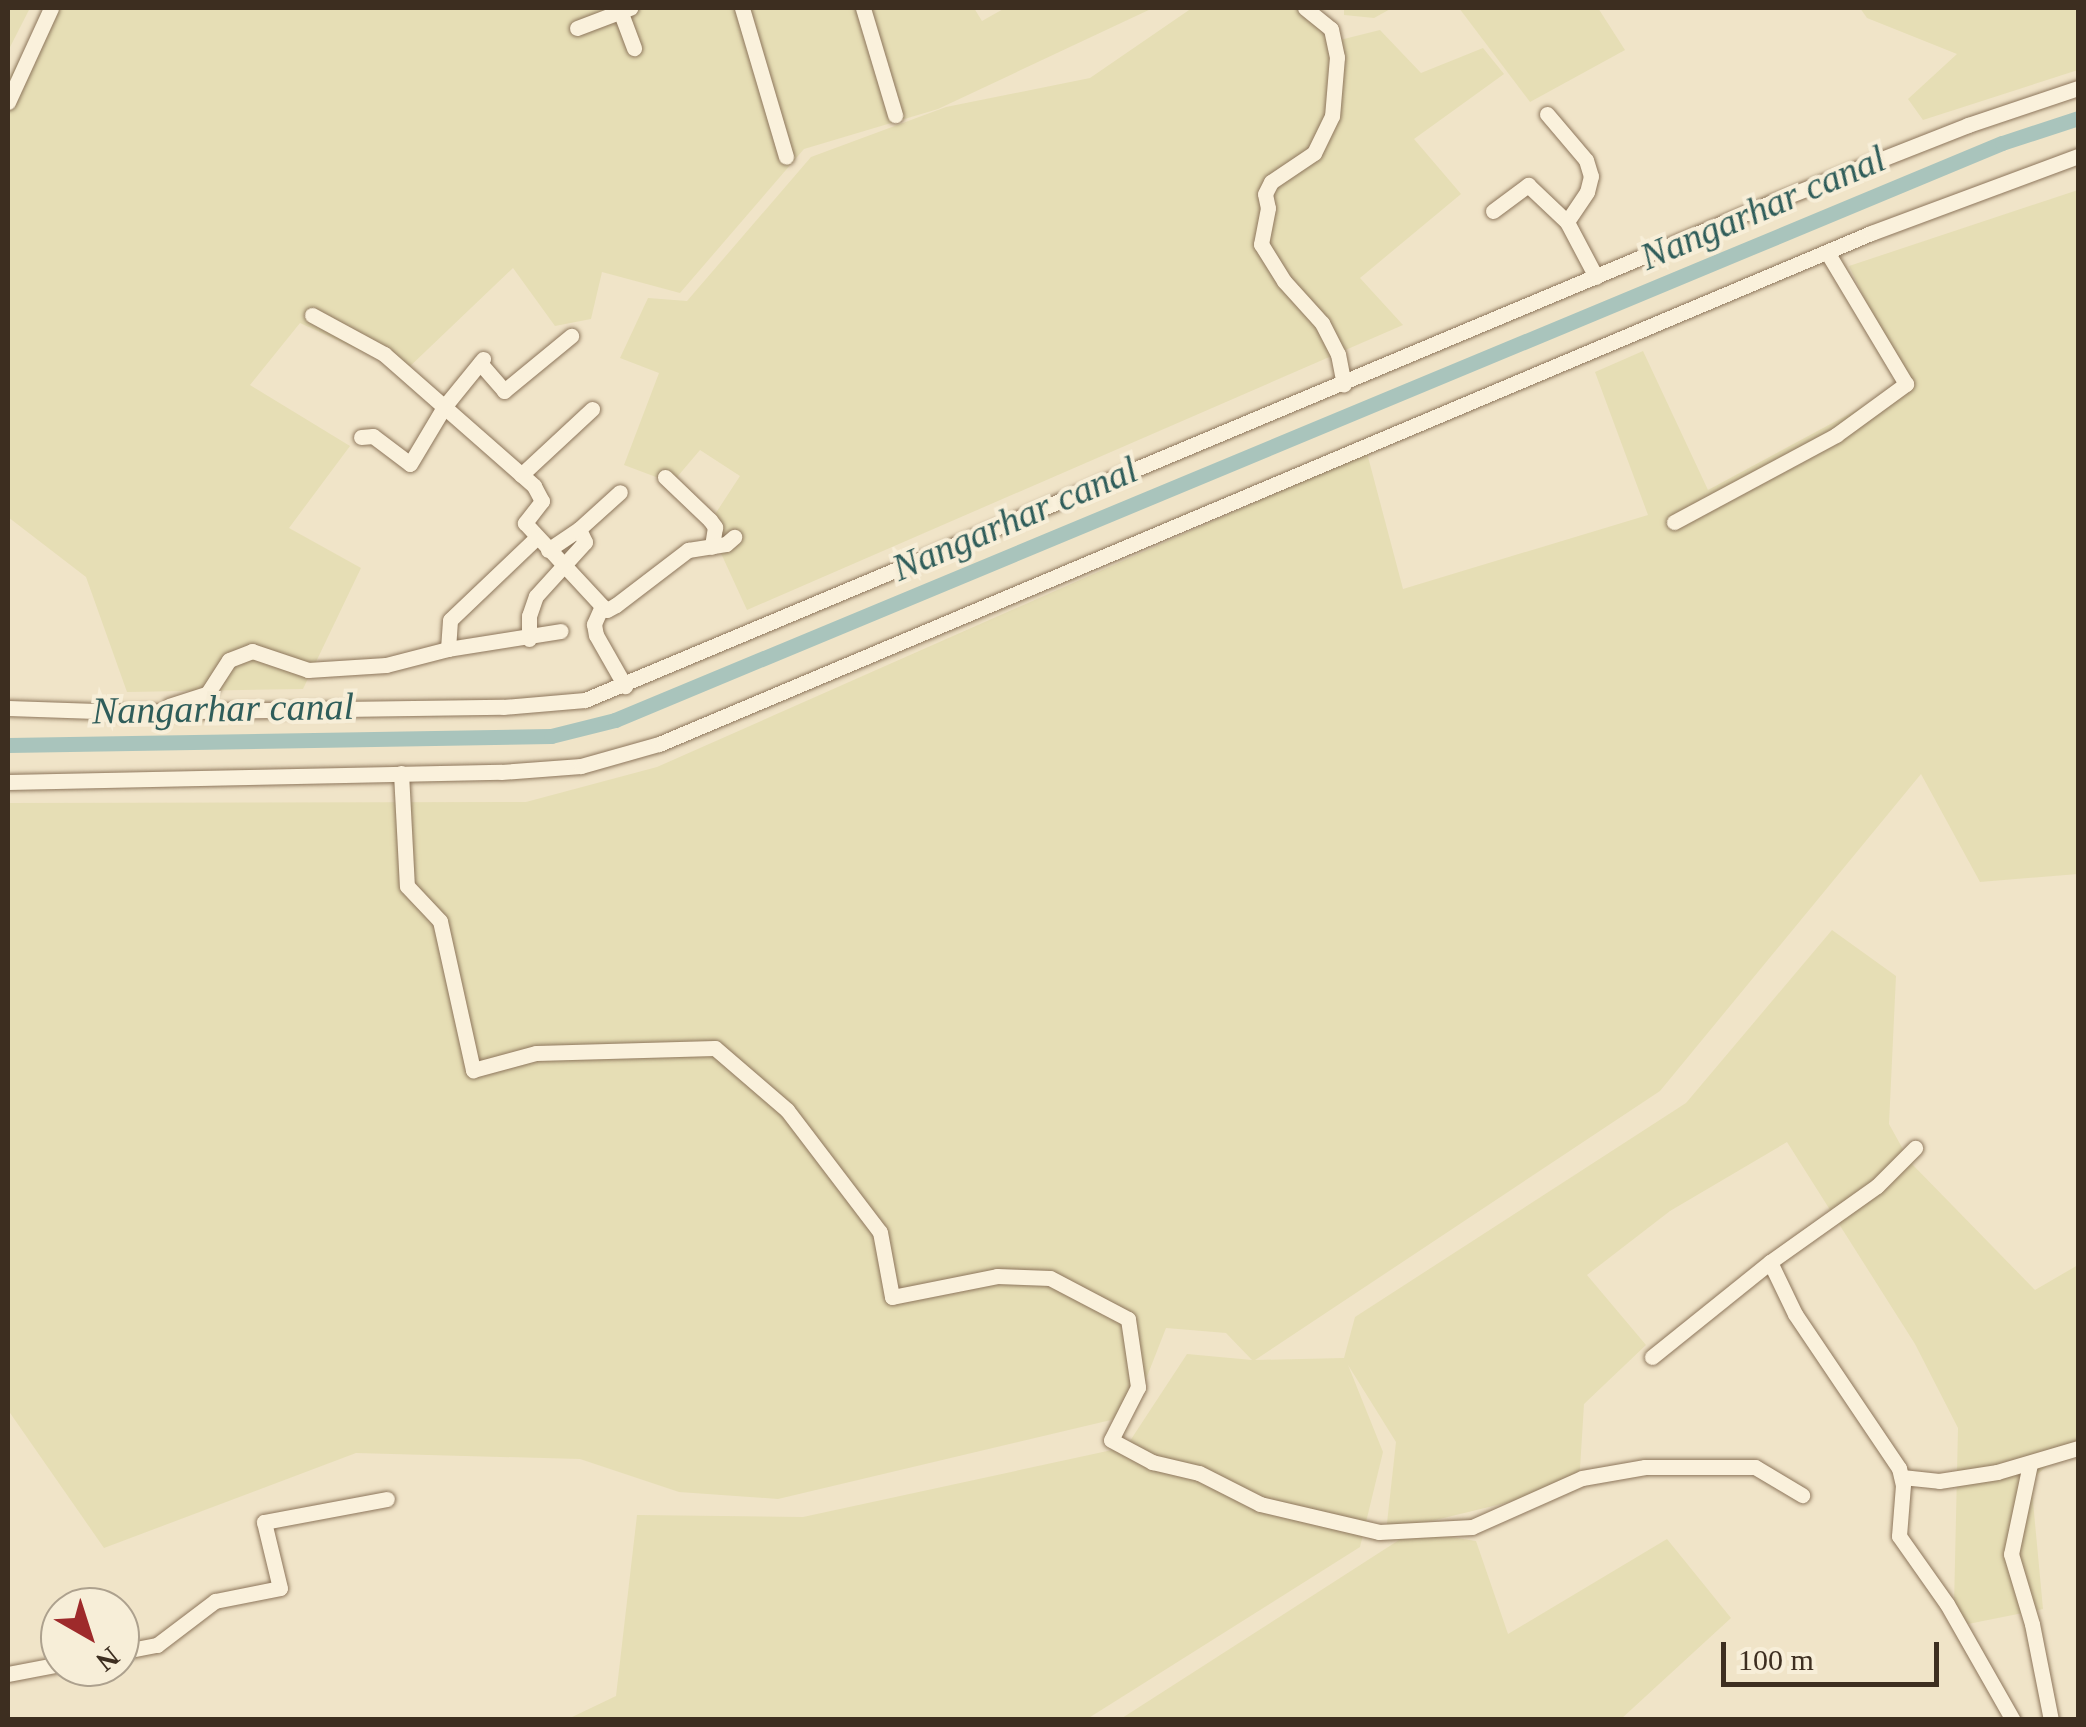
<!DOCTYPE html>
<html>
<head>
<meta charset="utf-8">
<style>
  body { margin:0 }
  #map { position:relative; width:2086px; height:1727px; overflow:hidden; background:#f0e4c8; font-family:Georgia,serif }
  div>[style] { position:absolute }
  .farmland>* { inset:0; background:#e6deb5 }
  .canal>* { height:15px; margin:-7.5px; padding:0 7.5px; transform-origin:7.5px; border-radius:7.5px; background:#a9c4bc }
  .roads { filter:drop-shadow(0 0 2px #8d765c) drop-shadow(0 0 2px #8d765c) }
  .minor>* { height:15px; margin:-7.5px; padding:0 7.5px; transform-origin:7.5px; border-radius:7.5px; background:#faf1dc }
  span { translate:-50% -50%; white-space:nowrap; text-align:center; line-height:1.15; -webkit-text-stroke:8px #f7eed8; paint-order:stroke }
  .water-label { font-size:38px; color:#2f5d5a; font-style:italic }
  .frame { position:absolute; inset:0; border:10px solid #3d2e20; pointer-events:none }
  .north { position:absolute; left:40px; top:1587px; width:100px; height:100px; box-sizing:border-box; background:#f7eed8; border:2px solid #ada18e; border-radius:50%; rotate:141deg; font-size:28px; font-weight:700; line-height:40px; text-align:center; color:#3d2e20 }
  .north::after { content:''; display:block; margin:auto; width:35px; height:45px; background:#9e2a2b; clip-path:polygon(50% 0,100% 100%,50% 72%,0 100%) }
  .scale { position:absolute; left:1721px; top:1642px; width:218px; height:45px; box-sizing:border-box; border:5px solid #3d2e20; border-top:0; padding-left:12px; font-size:30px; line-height:35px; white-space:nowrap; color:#3d2e20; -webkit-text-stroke:8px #f7eed8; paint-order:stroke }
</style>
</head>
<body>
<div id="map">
  <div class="farmland">
    <i style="clip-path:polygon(8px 8px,30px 8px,8px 51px)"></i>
    <i style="clip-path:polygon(46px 8px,974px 8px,982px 21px,1005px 8px,1153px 8px,938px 109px,804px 149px,680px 293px,602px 272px,591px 319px,555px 326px,513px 268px,405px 371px,300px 323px,250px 385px,350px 446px,289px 528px,361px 568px,303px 689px,127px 692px,86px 577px,8px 517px,8px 81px)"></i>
    <i style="clip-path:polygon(1192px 8px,1306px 8px,1340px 40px,1380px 30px,1421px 73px,1483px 48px,1504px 74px,1414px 139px,1461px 194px,1360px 278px,1403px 325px,747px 610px,708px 525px,740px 476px,700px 450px,672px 483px,624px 465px,659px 373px,620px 358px,648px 298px,687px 301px,811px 157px,946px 107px,1090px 78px)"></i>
    <i style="clip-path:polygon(1344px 8px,1392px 8px,1374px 18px,1344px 15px)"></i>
    <i style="clip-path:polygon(1459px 8px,1598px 8px,1625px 50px,1530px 102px)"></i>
    <i style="clip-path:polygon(1860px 8px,2078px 8px,2078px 70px,1923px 120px,1908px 99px,1957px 54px,1867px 18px)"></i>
    <i style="clip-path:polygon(2078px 190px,2078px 874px,1980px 882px,1921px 774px,1660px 1091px,1255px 1360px,1344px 1358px,1355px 1317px,1686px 1103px,1832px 930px,1896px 976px,1889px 1124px,1910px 1162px,2035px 1290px,2078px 1265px,2078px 1439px,2031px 1480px,2043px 1609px,1968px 1624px,1954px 1606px,1958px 1428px,1915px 1344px,1787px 1142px,1670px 1211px,1587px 1275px,1646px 1345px,1584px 1404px,1579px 1485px,1386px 1532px,1396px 1442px,1348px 1365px,1383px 1452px,1360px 1547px,1087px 1719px,568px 1719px,616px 1696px,637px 1515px,803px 1517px,1126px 1447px,1187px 1354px,1252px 1360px,1226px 1333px,1166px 1328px,1132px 1415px,778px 1499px,679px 1492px,580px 1459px,356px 1453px,104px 1548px,8px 1410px,8px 803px,526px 802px,657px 767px,1367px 453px,1403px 589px,1648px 515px,1595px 372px,1643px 351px,1708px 490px,1905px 384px,1849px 266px)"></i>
    <i style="clip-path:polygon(1413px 1531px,1476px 1541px,1508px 1634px,1667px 1539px,1731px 1618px,1621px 1719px,1119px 1720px)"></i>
  </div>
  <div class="canal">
    <i style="left:8px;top:745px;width:543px;rotate:-0.95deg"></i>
    <i style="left:551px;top:736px;width:66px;rotate:-14deg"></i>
    <i style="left:615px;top:720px;width:1502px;rotate:-22.59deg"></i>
    <i style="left:2002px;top:143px;width:80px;rotate:-18.2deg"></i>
  </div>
  <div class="roads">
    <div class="minor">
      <i style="left:619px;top:8px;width:43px;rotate:69.4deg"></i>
      <i style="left:742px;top:8px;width:155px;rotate:73.5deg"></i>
      <i style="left:863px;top:8px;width:112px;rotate:73.3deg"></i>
      <i style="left:1305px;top:8px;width:33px;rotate:39deg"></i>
      <i style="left:1331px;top:29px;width:29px;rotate:78deg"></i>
      <i style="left:1337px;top:57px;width:59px;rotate:94.8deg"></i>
      <i style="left:1332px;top:116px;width:41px;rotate:115.9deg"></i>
      <i style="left:1314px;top:153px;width:52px;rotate:146deg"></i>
      <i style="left:1271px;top:182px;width:13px;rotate:117deg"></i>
      <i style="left:1265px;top:194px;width:14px;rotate:78deg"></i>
      <i style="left:1268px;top:208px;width:37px;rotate:101deg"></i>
      <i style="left:1261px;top:244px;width:44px;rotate:58.1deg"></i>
      <i style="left:1284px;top:281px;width:57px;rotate:47.9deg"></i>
      <i style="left:1322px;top:323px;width:35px;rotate:63deg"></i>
      <i style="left:1338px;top:354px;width:31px;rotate:79deg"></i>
      <i style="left:577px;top:28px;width:57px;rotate:-20.7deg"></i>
      <i style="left:8px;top:102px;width:103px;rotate:-65.4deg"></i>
      <i style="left:1547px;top:114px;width:60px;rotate:49.7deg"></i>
      <i style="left:1586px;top:160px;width:17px;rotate:73deg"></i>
      <i style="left:1591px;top:176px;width:16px;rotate:104deg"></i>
      <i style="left:1587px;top:192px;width:36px;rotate:124deg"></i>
      <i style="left:1567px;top:222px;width:62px;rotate:62.2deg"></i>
      <i style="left:1493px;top:211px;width:44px;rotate:-36.6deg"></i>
      <i style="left:1528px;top:185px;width:54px;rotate:43.5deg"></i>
      <i style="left:312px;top:315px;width:82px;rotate:28.4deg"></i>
      <i style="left:384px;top:354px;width:200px;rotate:41.3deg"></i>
      <i style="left:534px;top:486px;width:17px;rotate:62deg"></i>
      <i style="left:542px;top:501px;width:28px;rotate:128deg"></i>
      <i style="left:525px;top:523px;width:113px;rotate:47.1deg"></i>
      <i style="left:602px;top:606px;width:20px;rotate:114deg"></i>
      <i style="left:594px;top:624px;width:11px;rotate:80deg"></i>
      <i style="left:596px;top:635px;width:59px;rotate:60.4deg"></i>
      <i style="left:480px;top:363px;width:37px;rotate:49deg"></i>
      <i style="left:504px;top:391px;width:87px;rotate:-39.4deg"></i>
      <i style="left:361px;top:437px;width:12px;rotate:-5deg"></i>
      <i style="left:373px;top:436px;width:46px;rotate:37.1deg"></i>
      <i style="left:410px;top:464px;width:66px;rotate:-59.2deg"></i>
      <i style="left:444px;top:407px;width:62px;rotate:-50.9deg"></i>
      <i style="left:521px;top:475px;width:97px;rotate:-42.9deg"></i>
      <i style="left:665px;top:477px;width:62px;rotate:43.7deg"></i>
      <i style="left:710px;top:520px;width:9px;rotate:54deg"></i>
      <i style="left:715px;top:527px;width:20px;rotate:99deg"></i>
      <i style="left:1674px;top:522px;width:184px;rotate:-28.2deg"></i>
      <i style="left:1836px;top:435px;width:87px;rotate:-36.1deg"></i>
      <i style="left:1906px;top:384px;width:154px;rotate:-120.9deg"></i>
      <i style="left:548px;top:550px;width:37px;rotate:-34deg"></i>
      <i style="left:602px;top:606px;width:6px;rotate:39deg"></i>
      <i style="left:607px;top:610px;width:10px;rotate:-29deg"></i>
      <i style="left:616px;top:605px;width:91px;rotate:-37.4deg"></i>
      <i style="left:688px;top:550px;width:38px;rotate:-9deg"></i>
      <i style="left:726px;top:544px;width:11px;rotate:-41deg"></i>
      <i style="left:529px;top:639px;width:23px;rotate:-90deg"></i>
      <i style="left:529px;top:616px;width:21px;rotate:-71deg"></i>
      <i style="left:536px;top:596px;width:73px;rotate:-47.8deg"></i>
      <i style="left:585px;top:542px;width:14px;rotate:-115deg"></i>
      <i style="left:579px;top:529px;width:55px;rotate:-42.1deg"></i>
      <i style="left:448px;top:649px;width:29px;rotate:-86deg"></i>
      <i style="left:450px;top:620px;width:119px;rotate:-43.6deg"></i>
      <i style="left:169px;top:706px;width:40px;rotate:-18deg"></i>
      <i style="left:207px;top:694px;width:40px;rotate:-57.1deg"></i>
      <i style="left:229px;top:660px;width:25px;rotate:-21deg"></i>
      <i style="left:252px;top:651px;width:59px;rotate:18.7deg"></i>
      <i style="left:308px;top:670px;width:78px;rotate:-3.7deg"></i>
      <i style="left:386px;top:665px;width:64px;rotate:-14.5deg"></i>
      <i style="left:448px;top:649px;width:114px;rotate:-9.1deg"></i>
      <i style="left:8px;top:708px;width:118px;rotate:1.9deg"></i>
      <i style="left:126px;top:712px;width:377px;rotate:-0.8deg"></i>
      <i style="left:503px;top:707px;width:82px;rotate:-4.9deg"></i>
      <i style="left:585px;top:700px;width:1285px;rotate:-22.75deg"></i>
      <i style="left:1770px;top:203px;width:213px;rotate:-21.5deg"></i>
      <i style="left:1968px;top:125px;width:116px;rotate:-18.6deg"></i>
      <i style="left:401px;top:773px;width:113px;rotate:87deg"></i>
      <i style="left:407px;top:886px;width:48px;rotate:46.7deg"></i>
      <i style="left:440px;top:921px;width:153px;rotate:77.5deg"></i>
      <i style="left:473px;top:1070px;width:65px;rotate:-15.1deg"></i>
      <i style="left:536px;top:1053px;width:179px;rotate:-1.6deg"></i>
      <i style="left:715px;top:1048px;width:95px;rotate:40.7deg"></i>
      <i style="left:787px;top:1110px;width:153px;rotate:52.7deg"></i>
      <i style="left:880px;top:1232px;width:66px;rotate:79.5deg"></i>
      <i style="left:892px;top:1297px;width:107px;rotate:-11.3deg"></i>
      <i style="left:997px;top:1276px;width:53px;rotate:2.2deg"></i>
      <i style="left:1050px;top:1278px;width:88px;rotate:27.7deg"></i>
      <i style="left:1128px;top:1319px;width:69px;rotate:81.6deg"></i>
      <i style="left:1138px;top:1387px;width:59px;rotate:117deg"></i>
      <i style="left:1111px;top:1440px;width:47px;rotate:28.2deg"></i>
      <i style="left:1152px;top:1462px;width:48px;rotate:13.2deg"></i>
      <i style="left:1199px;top:1473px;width:68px;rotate:26.9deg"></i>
      <i style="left:1260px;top:1504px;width:122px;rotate:13.2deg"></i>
      <i style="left:1379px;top:1532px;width:93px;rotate:-3.1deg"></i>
      <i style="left:1472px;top:1527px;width:120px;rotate:-24deg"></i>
      <i style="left:1582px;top:1478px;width:64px;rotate:-9.9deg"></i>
      <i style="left:1645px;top:1467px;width:110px"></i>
      <i style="left:1755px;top:1467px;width:55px;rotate:30.8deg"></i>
      <i style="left:8px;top:782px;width:493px;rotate:-1.2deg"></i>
      <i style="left:501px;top:772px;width:80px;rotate:-4.3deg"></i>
      <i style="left:581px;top:766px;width:81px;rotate:-15.8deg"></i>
      <i style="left:659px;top:744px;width:1315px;rotate:-22.86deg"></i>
      <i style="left:1871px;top:233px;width:221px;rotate:-20.4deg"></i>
      <i style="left:1770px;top:1262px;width:58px;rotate:64.3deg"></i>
      <i style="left:1795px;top:1314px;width:186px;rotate:56deg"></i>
      <i style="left:1899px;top:1468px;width:17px;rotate:77deg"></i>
      <i style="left:1903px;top:1485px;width:51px;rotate:94.5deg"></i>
      <i style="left:1899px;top:1536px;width:83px;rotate:54.8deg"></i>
      <i style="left:1947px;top:1604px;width:133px;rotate:60.4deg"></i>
      <i style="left:1652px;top:1357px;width:151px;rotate:-38.8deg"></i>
      <i style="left:1770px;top:1262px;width:131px;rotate:-35.4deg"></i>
      <i style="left:1877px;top:1186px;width:54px;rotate:-45deg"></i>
      <i style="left:2030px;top:1464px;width:92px;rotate:101.9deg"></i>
      <i style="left:2011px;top:1554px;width:73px;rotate:73.3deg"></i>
      <i style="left:2032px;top:1624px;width:98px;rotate:78.8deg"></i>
      <i style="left:1902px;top:1477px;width:37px;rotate:6deg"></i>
      <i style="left:1939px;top:1481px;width:59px;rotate:-8.8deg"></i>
      <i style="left:1997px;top:1472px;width:84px;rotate:-16.5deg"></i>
      <i style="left:120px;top:1652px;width:38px;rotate:-11deg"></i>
      <i style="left:157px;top:1645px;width:73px;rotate:-37.2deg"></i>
      <i style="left:215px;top:1601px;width:66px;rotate:-11.3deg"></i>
      <i style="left:280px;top:1588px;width:68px;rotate:-103.6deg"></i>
      <i style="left:264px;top:1522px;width:125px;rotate:-10.6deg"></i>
      <i style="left:8px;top:1674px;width:53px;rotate:-10.9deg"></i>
    </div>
  </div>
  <div class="water-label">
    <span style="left:1763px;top:208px;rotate:-23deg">Nangarhar canal</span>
    <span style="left:1015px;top:519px;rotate:-23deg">Nangarhar canal</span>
    <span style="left:223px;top:709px;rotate:-1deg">Nangarhar canal</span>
  </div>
  <div class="frame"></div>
  <div class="north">N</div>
  <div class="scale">100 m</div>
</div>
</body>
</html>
